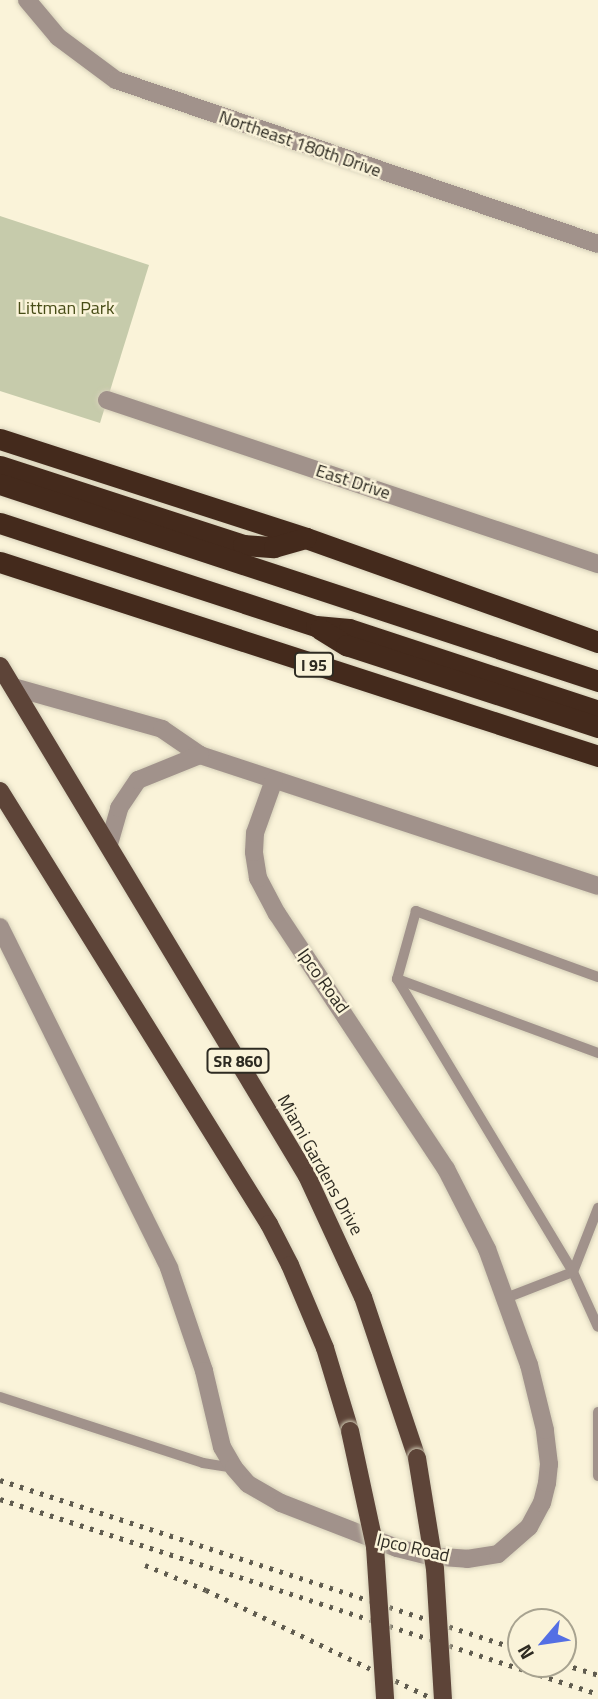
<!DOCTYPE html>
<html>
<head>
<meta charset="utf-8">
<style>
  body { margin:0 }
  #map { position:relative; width:598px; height:1699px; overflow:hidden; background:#faf3d9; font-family:"Titillium Web",sans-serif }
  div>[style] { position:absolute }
  .green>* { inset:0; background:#c6cbab }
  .roads { filter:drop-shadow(0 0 2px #d5cfb8) drop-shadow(0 0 2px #d5cfb8) }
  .service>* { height:10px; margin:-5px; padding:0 5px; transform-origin:5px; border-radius:5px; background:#a1928b }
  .minor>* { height:18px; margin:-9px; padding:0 9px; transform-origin:9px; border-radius:9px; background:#a1928b }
  .primary>* { height:18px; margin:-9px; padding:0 9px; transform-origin:9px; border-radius:9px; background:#5d4438 }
  .motorway>* { height:21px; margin:-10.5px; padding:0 10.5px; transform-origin:10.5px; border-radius:10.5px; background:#442a1c }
  .rail>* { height:5px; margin-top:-2.5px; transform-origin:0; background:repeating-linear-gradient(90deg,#605c4f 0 3.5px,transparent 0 10.5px) }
  .bridges { filter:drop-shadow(0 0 2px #d5cfb8) drop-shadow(0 0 2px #d5cfb8) }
  .primary-bridge>* { height:18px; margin:-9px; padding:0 9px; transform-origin:9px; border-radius:9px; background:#5d4438 }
  span { translate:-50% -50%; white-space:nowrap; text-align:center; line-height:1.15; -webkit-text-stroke:5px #faf3d9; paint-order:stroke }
  .shield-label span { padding:2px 5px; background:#faf3d9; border:2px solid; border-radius:5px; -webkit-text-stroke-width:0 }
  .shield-label { font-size:16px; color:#2e2b22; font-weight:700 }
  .street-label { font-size:18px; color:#2e2b22 }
  .park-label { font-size:18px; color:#474c16 }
  .north { position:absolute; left:507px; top:1608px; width:70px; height:70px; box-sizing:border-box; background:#faf3d9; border:2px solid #a8a390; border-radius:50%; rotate:241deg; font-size:19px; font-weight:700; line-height:28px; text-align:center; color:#2e2b22 }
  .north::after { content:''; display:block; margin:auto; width:24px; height:32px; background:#546fe4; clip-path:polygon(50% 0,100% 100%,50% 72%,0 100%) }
</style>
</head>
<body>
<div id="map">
  <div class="green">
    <i style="clip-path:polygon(0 216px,149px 265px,100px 423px,0 391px)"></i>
  </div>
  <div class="roads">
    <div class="service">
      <i style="left:598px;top:977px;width:194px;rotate:-160.1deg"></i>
      <i style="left:416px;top:911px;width:71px;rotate:105.6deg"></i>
      <i style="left:397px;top:979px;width:342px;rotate:59deg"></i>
      <i style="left:573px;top:1272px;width:60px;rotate:65.6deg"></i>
      <i style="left:397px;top:979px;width:214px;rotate:20.2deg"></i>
      <i style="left:506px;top:1298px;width:72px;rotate:-21.2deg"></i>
      <i style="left:573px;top:1272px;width:69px;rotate:-68.7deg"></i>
      <i style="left:0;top:1397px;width:213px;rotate:18deg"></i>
      <i style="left:203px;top:1463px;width:31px;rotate:9deg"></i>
      <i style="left:598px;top:1412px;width:64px;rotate:90deg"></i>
    </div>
    <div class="minor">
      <i style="left:27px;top:0;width:48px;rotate:50deg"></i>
      <i style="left:58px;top:37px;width:72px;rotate:36.6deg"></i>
      <i style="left:116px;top:80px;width:509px;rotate:18.79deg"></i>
      <i style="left:107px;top:400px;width:518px;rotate:18.47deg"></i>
      <i style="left:13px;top:687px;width:155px;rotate:15.7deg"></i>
      <i style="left:162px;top:729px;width:46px;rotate:34.4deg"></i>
      <i style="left:200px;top:755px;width:419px;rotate:18.2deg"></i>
      <i style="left:109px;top:844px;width:37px;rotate:-74deg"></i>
      <i style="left:119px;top:808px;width:34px;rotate:-56deg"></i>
      <i style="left:138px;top:780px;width:67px;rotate:-22deg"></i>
      <i style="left:0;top:927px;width:381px;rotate:63.6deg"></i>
      <i style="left:169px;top:1268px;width:109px;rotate:71.2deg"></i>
      <i style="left:204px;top:1371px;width:78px;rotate:76.7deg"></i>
      <i style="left:222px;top:1447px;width:24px;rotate:60deg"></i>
      <i style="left:234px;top:1468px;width:21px;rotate:49deg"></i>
      <i style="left:248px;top:1484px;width:38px;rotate:30deg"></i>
      <i style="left:281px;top:1503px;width:124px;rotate:21.2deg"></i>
      <i style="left:397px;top:1548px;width:32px;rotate:14deg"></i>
      <i style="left:428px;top:1556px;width:39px;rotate:4deg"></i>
      <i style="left:467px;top:1559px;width:31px;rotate:-9deg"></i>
      <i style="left:498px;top:1554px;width:41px;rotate:-41.1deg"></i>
      <i style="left:529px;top:1527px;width:27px;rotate:-62deg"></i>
      <i style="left:542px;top:1503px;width:21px;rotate:-76deg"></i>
      <i style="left:547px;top:1483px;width:19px;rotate:-84deg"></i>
      <i style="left:549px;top:1464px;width:34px;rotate:-97deg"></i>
      <i style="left:545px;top:1430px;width:67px;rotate:-103.8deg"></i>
      <i style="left:529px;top:1365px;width:123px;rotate:-109.9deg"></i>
      <i style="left:487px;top:1249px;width:90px;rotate:-117.1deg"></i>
      <i style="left:446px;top:1169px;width:306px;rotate:-123.5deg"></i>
      <i style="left:277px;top:914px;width:41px;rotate:-117.8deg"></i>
      <i style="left:258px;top:878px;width:26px;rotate:-99deg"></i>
      <i style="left:254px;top:852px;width:19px;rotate:-87deg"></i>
      <i style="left:255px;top:833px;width:56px;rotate:-70.3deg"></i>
    </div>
    <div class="primary">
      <i style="left:0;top:666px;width:595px;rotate:58.95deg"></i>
      <i style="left:307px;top:1176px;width:133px;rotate:65.2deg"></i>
      <i style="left:363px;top:1297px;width:170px;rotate:71.5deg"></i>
      <i style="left:0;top:791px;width:510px;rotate:58.15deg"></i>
      <i style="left:269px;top:1224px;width:46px;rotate:62.9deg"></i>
      <i style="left:290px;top:1265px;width:90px;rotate:67.1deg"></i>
      <i style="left:325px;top:1348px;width:87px;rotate:73.2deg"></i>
    </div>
    <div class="motorway">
      <i style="left:0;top:439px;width:322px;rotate:17.9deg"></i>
      <i style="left:306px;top:538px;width:310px;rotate:19.6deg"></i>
      <i style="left:0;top:466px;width:256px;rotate:18deg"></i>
      <i style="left:243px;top:545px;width:31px;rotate:4deg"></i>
      <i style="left:274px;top:547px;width:33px;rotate:-16deg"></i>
      <i style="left:0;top:484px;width:630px;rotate:18.23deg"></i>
      <i style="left:0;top:523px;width:332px;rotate:18.1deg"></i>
      <i style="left:316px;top:626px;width:33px;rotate:5deg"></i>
      <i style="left:349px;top:629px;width:262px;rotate:18.2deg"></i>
      <i style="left:0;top:562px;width:629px;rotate:17.97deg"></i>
      <i style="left:320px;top:629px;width:31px;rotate:32deg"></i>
      <i style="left:346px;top:645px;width:265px;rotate:18deg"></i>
    </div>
  </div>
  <div class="rail">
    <i style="left:0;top:1480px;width:548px;rotate:18.07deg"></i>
    <i style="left:0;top:1499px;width:629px;rotate:18.06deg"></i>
    <i style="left:145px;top:1565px;width:66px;rotate:22.3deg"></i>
    <i style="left:206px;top:1590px;width:253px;rotate:25.6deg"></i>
    <i style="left:563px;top:1664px;width:37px;rotate:17deg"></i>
  </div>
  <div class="bridges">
    <div class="primary-bridge">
      <i style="left:350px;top:1431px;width:119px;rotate:77.8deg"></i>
      <i style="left:375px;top:1547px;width:152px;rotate:86.2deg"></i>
      <i style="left:417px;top:1458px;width:112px;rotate:80.8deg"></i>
      <i style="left:435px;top:1569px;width:130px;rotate:86.5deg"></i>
    </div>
  </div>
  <div class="shield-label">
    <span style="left:314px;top:665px">I 95</span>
    <span style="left:238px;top:1061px">SR 860</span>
  </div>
  <div class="street-label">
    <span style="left:300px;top:144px;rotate:19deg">Northeast 180th Drive</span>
    <span style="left:353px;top:482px;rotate:18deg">East Drive</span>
    <span style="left:323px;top:981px;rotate:55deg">Ipco Road</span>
    <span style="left:320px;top:1165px;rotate:61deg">Miami Gardens Drive</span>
    <span style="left:413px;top:1548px;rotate:13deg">Ipco Road</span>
  </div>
  <div class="park-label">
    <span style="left:66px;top:308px">Littman Park</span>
  </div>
  <div class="north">N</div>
</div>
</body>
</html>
